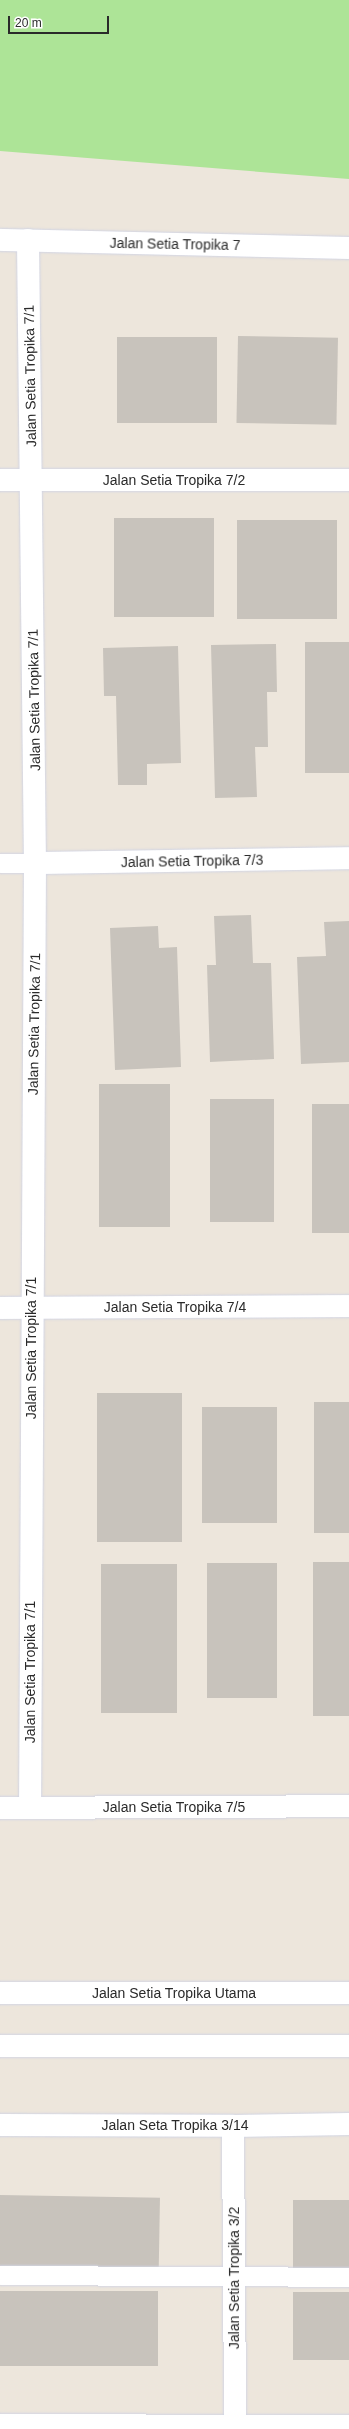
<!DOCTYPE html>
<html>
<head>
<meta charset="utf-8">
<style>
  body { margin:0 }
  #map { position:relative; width:349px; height:2429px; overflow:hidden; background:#ede6dc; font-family:Arial,sans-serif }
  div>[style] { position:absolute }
  .green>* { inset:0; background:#ade497 }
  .building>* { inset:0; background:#c8c3bc; transform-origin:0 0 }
  .roads { filter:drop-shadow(0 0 1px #d1d4e3) drop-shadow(0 0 1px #d1d4e3) }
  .lane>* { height:19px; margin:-9.5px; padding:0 9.5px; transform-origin:9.5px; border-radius:9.5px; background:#fff }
  .street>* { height:22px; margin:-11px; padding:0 11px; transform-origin:11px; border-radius:11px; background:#fff }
  .secondary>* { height:22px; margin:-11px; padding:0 11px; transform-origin:11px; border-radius:11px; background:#fff }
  span { translate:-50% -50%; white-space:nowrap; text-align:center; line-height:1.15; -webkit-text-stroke:4px #fff; paint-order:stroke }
  .street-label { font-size:14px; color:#2a2a2a }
  .scale { position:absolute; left:8px; top:16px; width:101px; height:18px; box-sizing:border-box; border:2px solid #2a2a2a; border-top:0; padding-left:5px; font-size:12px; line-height:14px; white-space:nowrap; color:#2a2a2a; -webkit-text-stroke:3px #fff; paint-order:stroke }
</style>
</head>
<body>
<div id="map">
  <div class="green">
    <i style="clip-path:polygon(0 0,349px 0,349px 179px,0 151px)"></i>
  </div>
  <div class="building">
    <i style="left:238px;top:336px;width:100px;height:87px;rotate:1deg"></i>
    <i style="left:117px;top:337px;width:100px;height:86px"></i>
    <i style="left:114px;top:518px;width:100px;height:99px"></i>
    <i style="left:237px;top:520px;width:100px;height:99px"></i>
    <i style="left:349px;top:642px;width:131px;height:44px;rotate:90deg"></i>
    <i style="clip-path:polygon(276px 644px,277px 692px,267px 692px,268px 747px,255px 747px,257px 797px,215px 798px,211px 645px)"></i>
    <i style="clip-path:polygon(178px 646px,181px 763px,147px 764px,147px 785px,118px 785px,116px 696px,104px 696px,103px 648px)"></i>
    <i style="clip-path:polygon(251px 915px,253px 963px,271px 963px,274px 1059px,210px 1062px,207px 965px,216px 965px,214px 916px)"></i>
    <i style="clip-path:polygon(349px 921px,349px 1062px,301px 1064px,297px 957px,326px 956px,324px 922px)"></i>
    <i style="clip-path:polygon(158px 926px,159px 948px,177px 947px,181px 1067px,115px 1070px,110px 928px)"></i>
    <i style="left:170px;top:1084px;width:143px;height:71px;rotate:90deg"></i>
    <i style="left:210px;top:1099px;width:64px;height:123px"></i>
    <i style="left:312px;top:1104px;width:37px;height:129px"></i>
    <i style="left:97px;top:1393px;width:85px;height:149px"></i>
    <i style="left:314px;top:1402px;width:35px;height:131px"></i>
    <i style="left:277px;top:1407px;width:116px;height:75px;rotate:90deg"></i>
    <i style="left:349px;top:1562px;width:154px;height:36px;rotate:90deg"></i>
    <i style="left:277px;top:1563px;width:135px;height:70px;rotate:90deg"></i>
    <i style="left:101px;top:1564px;width:76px;height:149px"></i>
    <i style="left:0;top:2195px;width:160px;height:71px;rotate:1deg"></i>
    <i style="left:293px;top:2200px;width:56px;height:68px"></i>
    <i style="left:158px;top:2291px;width:75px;height:158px;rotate:90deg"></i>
    <i style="left:293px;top:2292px;width:56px;height:68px"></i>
  </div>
  <div class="roads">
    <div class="lane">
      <i style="left:0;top:863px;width:35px"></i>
      <i style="left:0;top:2275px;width:349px;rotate:0.3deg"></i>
    </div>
    <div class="street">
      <i style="left:0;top:240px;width:349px;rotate:1.3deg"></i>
      <i style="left:28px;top:240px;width:623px;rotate:89.36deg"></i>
      <i style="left:35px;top:863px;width:944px;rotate:90.3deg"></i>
      <i style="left:0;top:480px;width:349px"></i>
      <i style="left:35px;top:863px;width:314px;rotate:-0.9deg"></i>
      <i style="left:0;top:1308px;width:349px;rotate:-0.3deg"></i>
      <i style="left:0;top:1808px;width:349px;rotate:-0.3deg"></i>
      <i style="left:0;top:2125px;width:233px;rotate:0.2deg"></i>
      <i style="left:233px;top:2126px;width:116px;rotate:-1deg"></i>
      <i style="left:233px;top:2126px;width:303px;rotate:89.6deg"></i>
      <i style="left:0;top:2425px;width:349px;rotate:0.2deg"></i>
    </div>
    <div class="secondary">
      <i style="left:0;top:1993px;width:349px"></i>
      <i style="left:0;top:2046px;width:349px"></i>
    </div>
  </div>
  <div class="street-label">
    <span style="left:175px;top:244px;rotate:1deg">Jalan Setia Tropika 7</span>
    <span style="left:30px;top:376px;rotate:-91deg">Jalan Setia Tropika 7/1</span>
    <span style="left:174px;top:480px">Jalan Setia Tropika 7/2</span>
    <span style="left:34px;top:700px;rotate:-91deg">Jalan Setia Tropika 7/1</span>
    <span style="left:192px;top:861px;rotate:-1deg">Jalan Setia Tropika 7/3</span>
    <span style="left:34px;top:1024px;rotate:-89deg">Jalan Setia Tropika 7/1</span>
    <span style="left:175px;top:1307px">Jalan Setia Tropika 7/4</span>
    <span style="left:31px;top:1348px;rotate:-90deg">Jalan Setia Tropika 7/1</span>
    <span style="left:30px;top:1672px;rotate:-90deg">Jalan Setia Tropika 7/1</span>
    <span style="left:174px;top:1807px">Jalan Setia Tropika 7/5</span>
    <span style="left:174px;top:1993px">Jalan Setia Tropika Utama</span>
    <span style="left:175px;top:2125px">Jalan Seta Tropika 3/14</span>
    <span style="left:234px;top:2278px;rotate:-90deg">Jalan Setia Tropika 3/2</span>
  </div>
  <div class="scale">20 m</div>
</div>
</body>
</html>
